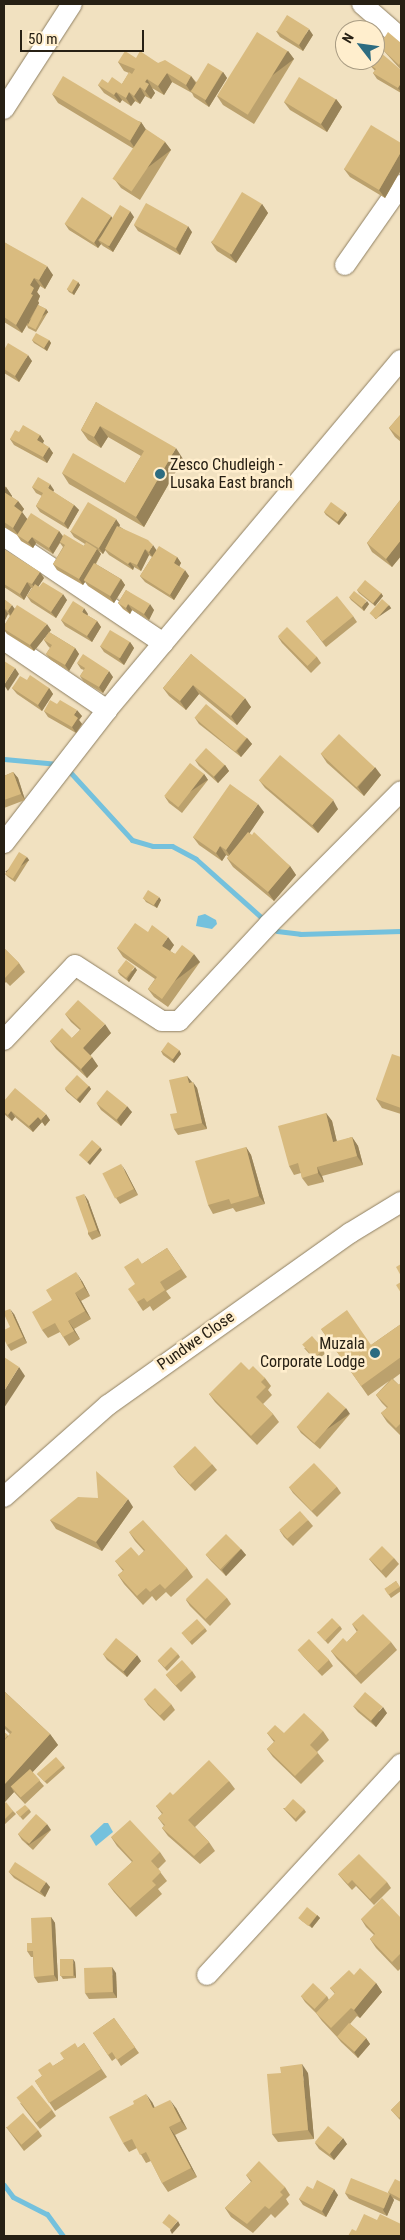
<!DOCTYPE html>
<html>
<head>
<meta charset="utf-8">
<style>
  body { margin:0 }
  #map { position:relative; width:405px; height:2240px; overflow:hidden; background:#f1e1c0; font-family:"Roboto Condensed",sans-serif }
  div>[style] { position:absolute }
  .water>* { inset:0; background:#74c1dd }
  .stream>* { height:5px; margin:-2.5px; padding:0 2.5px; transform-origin:2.5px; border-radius:2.5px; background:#74c1dd }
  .roads { filter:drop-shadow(0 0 1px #8e7f61) drop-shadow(0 0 1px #8e7f61) }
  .street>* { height:20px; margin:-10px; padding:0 10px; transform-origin:10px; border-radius:10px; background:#fff }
  .wall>* { inset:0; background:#bba16d }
  .shaded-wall>* { inset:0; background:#988359; transform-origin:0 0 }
  .building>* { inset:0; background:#d9bb7f; transform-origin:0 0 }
  .dots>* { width:14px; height:14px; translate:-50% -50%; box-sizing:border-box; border:2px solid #ffeecd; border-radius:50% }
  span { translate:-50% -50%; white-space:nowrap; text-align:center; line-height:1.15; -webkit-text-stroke:5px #ffeecd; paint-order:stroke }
  .poi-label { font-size:16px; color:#272014 }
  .left { translate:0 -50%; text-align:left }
  .right { translate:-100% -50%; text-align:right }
  .street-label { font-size:16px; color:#272014 }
  .frame { position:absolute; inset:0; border:5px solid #272014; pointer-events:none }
  .north { position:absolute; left:335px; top:20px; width:50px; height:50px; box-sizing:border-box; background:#ffeecd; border:1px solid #a99c83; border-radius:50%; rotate:300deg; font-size:14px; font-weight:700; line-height:20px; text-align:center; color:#272014 }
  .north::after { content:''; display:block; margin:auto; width:18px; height:22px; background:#2d6c81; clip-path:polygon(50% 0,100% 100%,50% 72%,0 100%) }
  .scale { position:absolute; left:20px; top:30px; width:124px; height:22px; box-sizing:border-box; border:2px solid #272014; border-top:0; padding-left:6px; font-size:15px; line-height:18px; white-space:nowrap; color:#272014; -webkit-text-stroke:4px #ffeecd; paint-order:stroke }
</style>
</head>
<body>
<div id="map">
  <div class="water">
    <i style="clip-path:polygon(205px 914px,216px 920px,217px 924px,212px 929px,196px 926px,198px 916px)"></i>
    <i style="clip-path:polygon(104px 1823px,108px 1823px,113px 1832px,96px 1846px,90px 1836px)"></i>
  </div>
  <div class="stream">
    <i style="left:4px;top:759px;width:54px;rotate:5.3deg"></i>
    <i style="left:70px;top:772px;width:92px;rotate:47.6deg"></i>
    <i style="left:132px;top:840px;width:22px;rotate:16deg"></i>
    <i style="left:153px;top:846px;width:19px"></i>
    <i style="left:172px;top:846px;width:27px;rotate:28deg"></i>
    <i style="left:196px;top:859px;width:89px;rotate:41.8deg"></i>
    <i style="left:277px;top:931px;width:23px;rotate:7deg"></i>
    <i style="left:300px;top:934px;width:101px;rotate:-1.7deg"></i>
    <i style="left:4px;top:2185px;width:15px;rotate:53deg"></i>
    <i style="left:13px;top:2197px;width:38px;rotate:27deg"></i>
    <i style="left:47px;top:2214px;width:27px;rotate:54deg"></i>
  </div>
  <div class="roads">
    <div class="street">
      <i style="left:362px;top:4px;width:52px;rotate:41.1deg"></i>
      <i style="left:4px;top:109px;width:125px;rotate:-57.1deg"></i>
      <i style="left:345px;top:265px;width:98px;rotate:-55deg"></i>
      <i style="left:4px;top:536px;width:192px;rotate:33.9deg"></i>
      <i style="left:4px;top:640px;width:125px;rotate:34.2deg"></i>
      <i style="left:4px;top:843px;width:168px;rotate:-52.2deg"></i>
      <i style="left:107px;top:710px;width:457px;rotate:-50deg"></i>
      <i style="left:4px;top:1040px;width:103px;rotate:-46.6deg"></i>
      <i style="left:75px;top:965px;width:103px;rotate:32.8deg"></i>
      <i style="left:162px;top:1021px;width:17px"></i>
      <i style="left:179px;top:1021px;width:132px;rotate:-47.1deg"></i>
      <i style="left:269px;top:924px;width:187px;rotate:-45.2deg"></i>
      <i style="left:4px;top:1497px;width:139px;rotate:-41.5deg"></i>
      <i style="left:108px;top:1405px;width:297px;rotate:-35.4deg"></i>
      <i style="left:350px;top:1233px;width:60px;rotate:-31.3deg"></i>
      <i style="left:207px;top:1975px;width:287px;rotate:-47.4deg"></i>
    </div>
  </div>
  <div class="wall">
    <i style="clip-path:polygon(276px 31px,313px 35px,303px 51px,280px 37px)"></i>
    <i style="clip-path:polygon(401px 43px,401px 70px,384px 51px,379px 46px)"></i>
    <i style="clip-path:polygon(288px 51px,294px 59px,254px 124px,223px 105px,217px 96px)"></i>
    <i style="clip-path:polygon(136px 58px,158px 63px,191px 76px,196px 82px,223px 72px,227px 78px,209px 107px,194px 97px,192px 93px,172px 82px,164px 95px,152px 88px,155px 93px,151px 99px,145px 96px,140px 104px,135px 101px,131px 106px,122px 100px,120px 103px,104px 93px,98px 85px,108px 83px,122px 84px,129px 73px,124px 71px,118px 62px)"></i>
    <i style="clip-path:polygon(369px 64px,401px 70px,401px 93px,377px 79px,373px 73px,375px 71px)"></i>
    <i style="clip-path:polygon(52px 94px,141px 122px,146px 130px,165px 142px,171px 150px,140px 200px,121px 188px,115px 180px,134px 149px,58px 103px)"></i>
    <i style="clip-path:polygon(336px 99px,342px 107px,327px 132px,290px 110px,284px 102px)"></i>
    <i style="clip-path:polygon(401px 143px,401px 170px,385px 198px,350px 177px,344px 169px)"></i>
    <i style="clip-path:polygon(262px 204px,268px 213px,236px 263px,217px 251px,211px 242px)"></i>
    <i style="clip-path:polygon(134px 217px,113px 252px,103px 246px,101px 244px,98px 248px,69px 230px,65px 224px,112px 218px)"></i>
    <i style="clip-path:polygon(134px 225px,192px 232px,180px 255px,138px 231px)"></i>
    <i style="clip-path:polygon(4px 242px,53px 275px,45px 289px,40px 286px,37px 292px,40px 296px,38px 301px,39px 303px,38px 305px,46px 309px,48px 312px,36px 332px,28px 328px,27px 325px,22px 333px,4px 322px)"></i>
    <i style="clip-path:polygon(78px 282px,80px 285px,74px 295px,69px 292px,67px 289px)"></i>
    <i style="clip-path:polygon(32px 340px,49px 340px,51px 343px,47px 351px,34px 343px)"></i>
    <i style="clip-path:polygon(4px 350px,32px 361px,19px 382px,4px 373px)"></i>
    <i style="clip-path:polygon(96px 402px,183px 459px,144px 527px,69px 484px,62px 473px,125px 483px,141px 456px,108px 437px,101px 448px,88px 440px,81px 430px)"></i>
    <i style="clip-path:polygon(401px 414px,401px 442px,395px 437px,389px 428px)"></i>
    <i style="clip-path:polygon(19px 432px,40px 435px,44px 441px,43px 443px,53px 453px,47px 463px,14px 445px,10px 439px)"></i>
    <i style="clip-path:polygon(4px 486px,6px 487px,12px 496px,12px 497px,18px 501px,24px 509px,22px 512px,27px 519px,59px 531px,63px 536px,84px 546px,85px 544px,74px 537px,70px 531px,120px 525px,119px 526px,156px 551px,177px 557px,181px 563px,179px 566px,189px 576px,174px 600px,145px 582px,140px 576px,152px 557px,149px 555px,141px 571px,134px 567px,133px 570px,109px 555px,105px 550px,103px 554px,99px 551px,101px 554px,96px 564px,121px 579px,125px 585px,114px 603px,88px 586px,85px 582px,83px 585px,57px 570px,53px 564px,63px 547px,60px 543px,53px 554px,36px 543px,33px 548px,21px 541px,17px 535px,4px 527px)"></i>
    <i style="clip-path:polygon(32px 487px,54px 490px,53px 492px,74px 505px,79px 510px,68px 529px,40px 512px,36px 506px,42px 496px,36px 493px)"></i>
    <i style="clip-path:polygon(401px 499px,401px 556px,392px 567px,372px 552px,367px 543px)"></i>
    <i style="clip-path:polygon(324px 512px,345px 512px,347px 515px,339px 525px,326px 515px)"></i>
    <i style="clip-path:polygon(4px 552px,44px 578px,38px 587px,67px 600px,56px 618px,31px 602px,27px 596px,32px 588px,31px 588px,24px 600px,4px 587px)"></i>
    <i style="clip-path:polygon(126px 590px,154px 610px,149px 620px,132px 610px,130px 614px,123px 609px,118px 603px)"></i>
    <i style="clip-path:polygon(357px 590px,381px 593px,383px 596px,375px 606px,359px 593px)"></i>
    <i style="clip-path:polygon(349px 597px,369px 604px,364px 611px,351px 600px)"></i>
    <i style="clip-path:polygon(4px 599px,15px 609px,51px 630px,49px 632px,75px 648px,79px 654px,69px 671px,51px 660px,46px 654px,50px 648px,48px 646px,44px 640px,49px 632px,34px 651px,7px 634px,4px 630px,4px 626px,10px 616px,8px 614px,4px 622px)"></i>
    <i style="clip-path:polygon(88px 614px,87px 615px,97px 621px,101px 627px,92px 642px,65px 626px,61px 620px)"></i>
    <i style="clip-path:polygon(353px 616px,357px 622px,326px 647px,306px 621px)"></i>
    <i style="clip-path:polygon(278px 637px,317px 657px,321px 663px,311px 673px,282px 643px)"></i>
    <i style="clip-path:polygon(130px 642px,134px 648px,124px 665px,104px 652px,100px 646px)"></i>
    <i style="clip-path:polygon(191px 654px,251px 707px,237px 725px,199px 694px,186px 710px,169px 696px,163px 688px)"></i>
    <i style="clip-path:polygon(77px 663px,113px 677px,103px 693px,84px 682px,80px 676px,84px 670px,81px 669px)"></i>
    <i style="clip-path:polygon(27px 680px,49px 688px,53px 694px,42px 711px,17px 694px,12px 688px)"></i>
    <i style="clip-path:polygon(57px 704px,82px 716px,79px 720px,82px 724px,76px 733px,48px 717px,44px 711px)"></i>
    <i style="clip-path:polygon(195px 718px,247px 738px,252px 744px,241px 757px,199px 724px)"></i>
    <i style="clip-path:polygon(321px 754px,381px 775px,364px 796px,327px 763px)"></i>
    <i style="clip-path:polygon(195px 760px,225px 765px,229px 771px,218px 783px,199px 766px)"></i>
    <i style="clip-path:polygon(13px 772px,18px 778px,25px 800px,4px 808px,4px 776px)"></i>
    <i style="clip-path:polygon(204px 774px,208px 780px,182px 813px,169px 803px,165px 797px)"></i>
    <i style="clip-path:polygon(259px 780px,338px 809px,318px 833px,265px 788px)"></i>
    <i style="clip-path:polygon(264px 812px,249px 833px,290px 866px,296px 875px,274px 901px,233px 867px,227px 858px,229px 857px,226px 855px,222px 861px,199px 845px,193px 837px)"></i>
    <i style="clip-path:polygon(29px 860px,15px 882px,8px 877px,5px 874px)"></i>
    <i style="clip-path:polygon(144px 899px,161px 900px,157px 908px,146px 902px)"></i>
    <i style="clip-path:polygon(148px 932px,174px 945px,170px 951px,175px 954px,200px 962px,168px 1007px,154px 997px,148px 989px,155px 979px,123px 957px,117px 948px)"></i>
    <i style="clip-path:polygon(4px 948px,19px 963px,25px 972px,10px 986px,6px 982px,4px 984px)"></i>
    <i style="clip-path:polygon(137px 970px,129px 982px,120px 975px,118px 972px)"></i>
    <i style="clip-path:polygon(65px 1014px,111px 1033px,90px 1055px,98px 1066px,87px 1078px,56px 1049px,50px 1041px,72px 1038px,80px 1030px,71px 1022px)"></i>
    <i style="clip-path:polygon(179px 1050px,181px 1054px,174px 1063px,163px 1055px,161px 1051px)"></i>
    <i style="clip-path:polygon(401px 1057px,401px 1114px,382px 1108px,376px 1099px)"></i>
    <i style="clip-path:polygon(187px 1076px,192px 1083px,197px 1088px,207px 1129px,178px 1135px,174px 1129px,177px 1113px)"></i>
    <i style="clip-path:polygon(89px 1086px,91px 1089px,80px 1103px,67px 1092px,65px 1089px)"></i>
    <i style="clip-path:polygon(4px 1101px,50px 1120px,45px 1126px,42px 1122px,33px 1132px,15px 1117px,12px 1121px,4px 1114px)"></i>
    <i style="clip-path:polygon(97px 1104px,132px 1112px,121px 1126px,101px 1110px)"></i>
    <i style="clip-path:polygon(326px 1113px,332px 1121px,337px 1142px,352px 1137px,358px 1146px,363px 1165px,322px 1176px,324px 1182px,308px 1186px,302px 1178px,301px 1173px,294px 1175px,289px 1166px)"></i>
    <i style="clip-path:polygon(246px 1147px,251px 1155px,265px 1204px,236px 1212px,233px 1208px,213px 1214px,208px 1205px)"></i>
    <i style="clip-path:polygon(125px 1170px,138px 1195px,120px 1204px,116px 1198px)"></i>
    <i style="clip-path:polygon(88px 1200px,101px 1236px,92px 1240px,88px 1234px)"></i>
    <i style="clip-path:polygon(167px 1248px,187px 1277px,166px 1291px,171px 1298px,153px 1311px,150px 1306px,143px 1311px,137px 1302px,135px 1284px,142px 1264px)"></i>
    <i style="clip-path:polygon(82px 1281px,90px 1296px,81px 1301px,91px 1319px,74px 1329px,80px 1339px,69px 1346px,60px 1332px,48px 1338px,42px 1330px,52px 1300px)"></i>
    <i style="clip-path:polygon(14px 1314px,27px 1343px,11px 1351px,7px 1345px,10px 1327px)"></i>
    <i style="clip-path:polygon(401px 1324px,401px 1373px,393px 1379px,399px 1385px,401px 1382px,401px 1436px,387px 1422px,381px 1413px,387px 1408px,382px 1403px,376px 1395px,389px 1381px,368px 1396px,321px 1329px,371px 1345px)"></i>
    <i style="clip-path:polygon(304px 1348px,324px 1350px,326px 1353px,316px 1361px)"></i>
    <i style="clip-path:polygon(249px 1370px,265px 1378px,271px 1386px,268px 1390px,272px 1395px,263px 1404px,273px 1414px,279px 1422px,257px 1445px,215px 1402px,209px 1394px)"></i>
    <i style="clip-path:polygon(350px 1414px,320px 1449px,301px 1433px,297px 1427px)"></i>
    <i style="clip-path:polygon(212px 1464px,217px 1470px,195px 1491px,178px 1473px,174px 1467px)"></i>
    <i style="clip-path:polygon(289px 1487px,337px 1487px,341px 1493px,317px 1517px,293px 1493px)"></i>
    <i style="clip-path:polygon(133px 1507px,102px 1551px,56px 1529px,50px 1520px)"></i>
    <i style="clip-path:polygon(308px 1520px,313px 1526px,293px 1546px,284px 1537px,280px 1531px)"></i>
    <i style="clip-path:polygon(129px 1532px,187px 1568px,193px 1577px,171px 1597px,166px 1592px,156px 1601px,152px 1596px,143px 1605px,124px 1584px,118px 1575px,123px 1571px,115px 1561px,139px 1556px,144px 1551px,135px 1541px)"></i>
    <i style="clip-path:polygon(241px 1549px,246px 1555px,226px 1576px,211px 1561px,206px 1555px)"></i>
    <i style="clip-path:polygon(394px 1558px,399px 1564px,386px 1578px,374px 1565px,369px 1559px)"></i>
    <i style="clip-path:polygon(396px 1581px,401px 1589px,401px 1591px,391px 1598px,385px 1589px)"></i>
    <i style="clip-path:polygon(227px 1598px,231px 1604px,210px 1626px,190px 1606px,186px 1600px)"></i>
    <i style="clip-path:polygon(352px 1624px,391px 1642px,397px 1650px,361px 1684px,337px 1659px,331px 1651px,347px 1642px,357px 1632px)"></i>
    <i style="clip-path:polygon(340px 1626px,342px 1629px,328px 1644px,317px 1632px)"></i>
    <i style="clip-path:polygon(205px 1628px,207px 1631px,192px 1645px,182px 1633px)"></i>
    <i style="clip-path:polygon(298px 1650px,329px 1660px,333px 1666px,322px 1676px,303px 1656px)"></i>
    <i style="clip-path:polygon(103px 1654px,141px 1661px,127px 1677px,107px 1660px)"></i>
    <i style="clip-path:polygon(178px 1654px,180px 1657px,167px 1671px,158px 1661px)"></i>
    <i style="clip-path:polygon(192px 1671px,196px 1677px,181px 1692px,171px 1681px,166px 1675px)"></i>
    <i style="clip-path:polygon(4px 1691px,50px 1734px,58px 1745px,32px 1772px,44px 1786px,25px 1804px,14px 1792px,4px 1803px,4px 1732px,8px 1736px,10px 1734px,4px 1728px)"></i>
    <i style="clip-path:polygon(144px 1699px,171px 1704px,175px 1710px,164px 1721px,148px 1705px)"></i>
    <i style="clip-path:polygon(353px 1706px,387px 1713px,376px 1727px,358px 1712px)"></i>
    <i style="clip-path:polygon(323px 1731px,329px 1740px,317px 1752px,324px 1761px,301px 1784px,273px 1757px,267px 1749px,274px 1742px,267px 1733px,284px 1733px)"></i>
    <i style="clip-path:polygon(63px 1765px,65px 1768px,47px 1784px,37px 1774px)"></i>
    <i style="clip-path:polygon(229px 1781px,235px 1789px,195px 1827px,209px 1842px,215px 1851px,200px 1864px,168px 1836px,162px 1828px,164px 1826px,158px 1818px,162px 1814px,156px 1806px,173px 1795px)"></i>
    <i style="clip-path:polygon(4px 1804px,13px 1811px,16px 1814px,4px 1825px)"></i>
    <i style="clip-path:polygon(283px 1808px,304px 1809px,306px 1812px,296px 1822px)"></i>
    <i style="clip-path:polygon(29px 1809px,31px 1812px,23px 1820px,16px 1812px)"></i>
    <i style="clip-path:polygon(51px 1830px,33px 1850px,22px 1840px,18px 1834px)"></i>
    <i style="clip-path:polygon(111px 1837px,160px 1852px,166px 1861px,158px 1869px,167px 1881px,158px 1889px,162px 1894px,136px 1917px,114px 1892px,108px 1884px,132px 1862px,117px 1846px)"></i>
    <i style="clip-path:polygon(9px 1872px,50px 1887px,45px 1897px,14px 1878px)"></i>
    <i style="clip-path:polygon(338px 1874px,387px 1882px,391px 1888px,374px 1905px,356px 1886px,352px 1890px,343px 1880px)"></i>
    <i style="clip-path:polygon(317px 1915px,320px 1918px,312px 1928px,302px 1921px,299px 1918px)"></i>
    <i style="clip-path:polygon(51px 1917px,55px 1923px,58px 1981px,38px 1983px,34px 1977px,33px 1957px,31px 1957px,27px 1951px)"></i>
    <i style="clip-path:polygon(401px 1918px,401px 1968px,398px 1971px,376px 1948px,370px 1939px,374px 1935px,366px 1927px,361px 1919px)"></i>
    <i style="clip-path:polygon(75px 1962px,76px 1978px,63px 1979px,61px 1976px)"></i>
    <i style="clip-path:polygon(116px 1973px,117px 1998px,89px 1999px,85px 1993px)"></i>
    <i style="clip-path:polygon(354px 1975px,376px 1983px,382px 1992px,360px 2018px,357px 2016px,350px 2024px,366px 2038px,370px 2044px,358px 2058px,341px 2042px,337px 2037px,322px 2021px,316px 2013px,305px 2002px,301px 1996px,327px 1996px,329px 2000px,335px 1994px,330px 1988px)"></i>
    <i style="clip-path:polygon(114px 2018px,139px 2053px,121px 2066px,116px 2058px,112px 2061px,93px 2033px)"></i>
    <i style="clip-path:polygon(84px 2043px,107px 2077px,55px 2111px,35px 2081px,42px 2076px,53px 2066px,64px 2059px)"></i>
    <i style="clip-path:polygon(308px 2073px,314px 2139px,278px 2142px,272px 2134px)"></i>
    <i style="clip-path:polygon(401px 2100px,401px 2121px,391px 2110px)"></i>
    <i style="clip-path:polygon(152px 2102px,155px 2108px,176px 2108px,187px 2129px,175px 2135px,197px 2177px,168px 2192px,162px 2183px,151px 2161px,146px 2163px,137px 2148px,129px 2152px,123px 2143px)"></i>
    <i style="clip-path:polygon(20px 2103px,52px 2110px,56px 2116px,40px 2129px)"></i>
    <i style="clip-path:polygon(6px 2127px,38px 2130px,42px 2136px,24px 2151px)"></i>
    <i style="clip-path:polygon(315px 2143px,347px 2144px,334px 2160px,319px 2149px)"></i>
    <i style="clip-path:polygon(246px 2175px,285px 2187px,290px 2195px,286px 2199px,289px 2204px,275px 2218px,271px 2214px,253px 2233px,231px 2217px,225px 2208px,251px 2182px)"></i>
    <i style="clip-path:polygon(401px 2182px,401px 2202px,393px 2198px,394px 2200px,387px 2216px,349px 2199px,345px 2193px,389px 2194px,388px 2192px)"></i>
    <i style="clip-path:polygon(313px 2189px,338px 2195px,326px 2217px,303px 2205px,299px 2199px)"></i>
  </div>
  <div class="shaded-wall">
    <i style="clip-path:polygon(309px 29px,313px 35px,303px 51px,299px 45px)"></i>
    <i style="left:288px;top:51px;width:10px;height:76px;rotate:53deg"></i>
    <i style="clip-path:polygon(223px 72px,227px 78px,209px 107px,205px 101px)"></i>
    <i style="clip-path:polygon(167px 73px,172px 82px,164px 95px,158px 86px)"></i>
    <i style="clip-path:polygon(191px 76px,197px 85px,190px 91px,192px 94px,186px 85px)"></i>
    <i style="clip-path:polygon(147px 79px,155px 93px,151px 99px,145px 91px,145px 82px)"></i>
    <i style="clip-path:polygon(401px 83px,401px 92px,398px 88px)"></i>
    <i style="clip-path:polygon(140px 87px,145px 96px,140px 104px,134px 96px)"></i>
    <i style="clip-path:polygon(116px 92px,122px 100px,120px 103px,114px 95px)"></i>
    <i style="clip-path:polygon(129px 92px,135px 101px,131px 106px,126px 98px)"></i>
    <i style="clip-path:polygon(336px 99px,342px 107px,327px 132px,321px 124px)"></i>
    <i style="clip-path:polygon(141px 122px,147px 131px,136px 150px,130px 141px)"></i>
    <i style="left:165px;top:142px;width:10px;height:59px;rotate:53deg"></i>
    <i style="clip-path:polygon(401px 152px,401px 170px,385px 198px,379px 190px)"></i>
    <i style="clip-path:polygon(262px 204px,268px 213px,236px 263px,230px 255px)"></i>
    <i style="clip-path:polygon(130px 211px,134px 217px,113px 252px,108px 246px)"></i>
    <i style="clip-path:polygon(111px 216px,115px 222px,98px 240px,101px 244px,98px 248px,94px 242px)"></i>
    <i style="clip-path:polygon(188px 226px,192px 232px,180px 255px,176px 249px)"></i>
    <i style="clip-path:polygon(47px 266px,53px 275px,45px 289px,39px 280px)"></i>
    <i style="clip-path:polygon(34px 278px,40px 286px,37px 292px,40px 296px,38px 301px,39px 303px,22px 333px,16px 325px,31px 294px,30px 285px)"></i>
    <i style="clip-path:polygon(78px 282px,80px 285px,74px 295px,72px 292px)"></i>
    <i style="left:46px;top:309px;width:4px;height:23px;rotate:56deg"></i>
    <i style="clip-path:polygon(49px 340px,51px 343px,47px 351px,44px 348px)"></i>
    <i style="clip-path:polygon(28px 355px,32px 361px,19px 382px,15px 376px)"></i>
    <i style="clip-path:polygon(100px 426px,108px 437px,101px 448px,94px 437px)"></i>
    <i style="clip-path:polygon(40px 435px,44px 441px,41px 446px,37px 440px)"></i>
    <i style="clip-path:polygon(49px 447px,53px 453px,47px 463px,43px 457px)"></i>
    <i style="clip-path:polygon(176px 448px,183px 459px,144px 527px,136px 517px)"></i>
    <i style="clip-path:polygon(50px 484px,54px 490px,52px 494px,48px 488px)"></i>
    <i style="clip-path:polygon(6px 487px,12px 496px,9px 500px,4px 492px)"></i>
    <i style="clip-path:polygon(18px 501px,24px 509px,20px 515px,14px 506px)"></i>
    <i style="clip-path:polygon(74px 505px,79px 510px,68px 529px,64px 523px)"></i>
    <i style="clip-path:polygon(22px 512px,28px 520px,19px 536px,13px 528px)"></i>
    <i style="clip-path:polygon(345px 512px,347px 515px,339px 525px,337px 522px)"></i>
    <i style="clip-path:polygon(116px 519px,120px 525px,103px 554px,99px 548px)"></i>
    <i style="clip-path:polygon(59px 531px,63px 537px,53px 554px,49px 548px)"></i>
    <i style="clip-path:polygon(32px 537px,36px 543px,33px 548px,28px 542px)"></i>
    <i style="clip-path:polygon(401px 540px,401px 556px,392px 567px,386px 559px)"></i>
    <i style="clip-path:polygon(153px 545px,157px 551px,153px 558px,149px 552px)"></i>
    <i style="clip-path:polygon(97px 549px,101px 554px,85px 581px,84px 580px,85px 582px,83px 585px,79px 579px)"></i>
    <i style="clip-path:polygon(145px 549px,149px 555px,141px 571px,137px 565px)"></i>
    <i style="clip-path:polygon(177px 557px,181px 563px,178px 569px,174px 563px)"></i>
    <i style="clip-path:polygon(130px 562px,134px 567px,133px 570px,128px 564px)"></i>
    <i style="clip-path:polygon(185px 570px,189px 576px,174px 600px,170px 595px)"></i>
    <i style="clip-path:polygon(40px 572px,44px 578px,36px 590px,32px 584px)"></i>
    <i style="clip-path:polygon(121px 579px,125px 585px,114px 603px,110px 597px)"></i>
    <i style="clip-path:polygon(27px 582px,31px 588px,24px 600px,20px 594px)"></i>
    <i style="clip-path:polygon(381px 593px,383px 596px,375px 606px,373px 603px)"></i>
    <i style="clip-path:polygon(63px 594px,67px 600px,56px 618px,51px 612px)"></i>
    <i style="clip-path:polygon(367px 601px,369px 604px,364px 611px,362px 607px)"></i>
    <i style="clip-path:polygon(128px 604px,132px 610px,130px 614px,126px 608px)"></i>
    <i style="clip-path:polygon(150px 604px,154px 610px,149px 620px,144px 614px)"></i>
    <i style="clip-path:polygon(12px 605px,16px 611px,12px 617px,8px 611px)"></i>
    <i style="left:389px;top:605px;width:4px;height:19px;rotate:56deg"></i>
    <i style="clip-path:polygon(4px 608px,8px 614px,4px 622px)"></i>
    <i style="clip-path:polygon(84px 608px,88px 614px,86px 618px,82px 612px)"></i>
    <i style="clip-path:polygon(97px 621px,101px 627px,92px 642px,87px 636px)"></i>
    <i style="clip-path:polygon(47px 624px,51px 630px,34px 651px,30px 645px)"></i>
    <i style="clip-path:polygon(130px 642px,134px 648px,124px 665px,119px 659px)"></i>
    <i style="clip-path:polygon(75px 648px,79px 654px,69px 671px,65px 665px)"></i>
    <i style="clip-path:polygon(15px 668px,19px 674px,8px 691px,4px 685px)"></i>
    <i style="clip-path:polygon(109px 671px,113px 677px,103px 693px,99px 687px)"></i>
    <i style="clip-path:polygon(193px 685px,199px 694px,186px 710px,180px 701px)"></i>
    <i style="clip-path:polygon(49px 688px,53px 694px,42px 711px,38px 705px)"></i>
    <i style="clip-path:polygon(245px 698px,251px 707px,237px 725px,231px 716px)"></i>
    <i style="clip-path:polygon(77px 710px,82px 716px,79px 720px,82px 724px,76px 733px,72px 727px,74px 715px)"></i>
    <i style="clip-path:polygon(247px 738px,252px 744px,241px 757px,237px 751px)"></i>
    <i style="clip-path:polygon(225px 765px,229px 771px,218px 783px,214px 777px)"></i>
    <i style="clip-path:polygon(375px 767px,381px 775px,364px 796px,358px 787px)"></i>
    <i style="clip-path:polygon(13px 772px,18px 778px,25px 800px,21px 794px)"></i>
    <i style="left:204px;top:774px;width:7px;height:42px;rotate:56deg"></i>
    <i style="clip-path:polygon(333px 800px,338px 809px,318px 833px,312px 825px)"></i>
    <i style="clip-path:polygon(258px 804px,264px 812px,232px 859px,226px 850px)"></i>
    <i style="clip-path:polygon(220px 846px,226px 855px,222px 861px,216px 853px)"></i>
    <i style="left:27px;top:857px;width:4px;height:26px;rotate:56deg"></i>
    <i style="clip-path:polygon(290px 866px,296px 875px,274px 901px,268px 892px)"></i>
    <i style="clip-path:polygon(159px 897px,161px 900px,157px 908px,154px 905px)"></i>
    <i style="clip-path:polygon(168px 937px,174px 945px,168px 954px,162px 946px)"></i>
    <i style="left:194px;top:954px;width:10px;height:55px;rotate:53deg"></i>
    <i style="clip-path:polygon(135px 967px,137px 970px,129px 982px,127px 979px)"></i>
    <i style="clip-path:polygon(105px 1024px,111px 1033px,89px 1057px,83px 1048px)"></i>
    <i style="clip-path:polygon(179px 1050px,181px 1054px,174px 1063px,172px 1059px)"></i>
    <i style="clip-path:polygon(92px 1057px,98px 1066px,87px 1078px,81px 1069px)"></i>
    <i style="clip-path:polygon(187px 1076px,192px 1082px,193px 1089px,189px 1083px)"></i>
    <i style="clip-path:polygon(193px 1082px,197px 1088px,207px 1129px,202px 1123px)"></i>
    <i style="clip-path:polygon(89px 1086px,91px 1089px,80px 1103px,77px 1100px)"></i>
    <i style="clip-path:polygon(127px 1106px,132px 1112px,121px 1126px,117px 1120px)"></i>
    <i style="clip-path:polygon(11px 1111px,15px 1117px,12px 1121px,8px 1115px)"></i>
    <i style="clip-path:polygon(326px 1113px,332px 1121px,339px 1151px,333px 1142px)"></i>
    <i style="clip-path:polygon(46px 1114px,50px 1120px,45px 1126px,41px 1120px)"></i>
    <i style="clip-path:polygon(38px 1117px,42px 1122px,33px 1132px,29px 1126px)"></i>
    <i style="clip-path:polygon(352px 1137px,358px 1146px,363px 1165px,357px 1156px)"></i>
    <i style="clip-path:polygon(100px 1147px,102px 1150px,90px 1165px,87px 1162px)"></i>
    <i style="clip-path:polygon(246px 1147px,251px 1155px,265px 1204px,259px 1196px)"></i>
    <i style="clip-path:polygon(121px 1164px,125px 1170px,138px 1195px,134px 1189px)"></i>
    <i style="clip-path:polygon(317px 1167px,322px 1176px,324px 1182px,318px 1173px)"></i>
    <i style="clip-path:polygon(84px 1194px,88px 1200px,101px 1236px,97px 1230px)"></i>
    <i style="clip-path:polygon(76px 1272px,82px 1281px,90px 1296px,84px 1287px)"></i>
    <i style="clip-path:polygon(75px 1293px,81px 1301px,91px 1319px,85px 1311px)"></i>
    <i style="clip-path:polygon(10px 1309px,14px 1314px,27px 1343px,23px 1337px)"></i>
    <i style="clip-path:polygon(68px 1321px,74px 1329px,80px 1339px,74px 1331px)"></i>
    <i style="clip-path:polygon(19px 1367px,25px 1376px,4px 1408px,4px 1391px)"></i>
    <i style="left:346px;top:1408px;width:7px;height:46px;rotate:56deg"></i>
    <i style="clip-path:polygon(128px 1499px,133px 1507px,102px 1551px,96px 1542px)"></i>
    <i style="clip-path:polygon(241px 1549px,246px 1555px,226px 1576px,222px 1570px)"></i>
    <i style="clip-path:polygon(137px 1655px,141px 1661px,127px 1677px,123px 1671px)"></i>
    <i style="clip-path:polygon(383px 1707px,387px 1713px,376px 1727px,371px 1721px)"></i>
    <i style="clip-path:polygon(50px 1734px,58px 1745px,15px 1791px,11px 1787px,14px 1792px,4px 1803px,4px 1785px)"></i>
    <i style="left:47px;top:1824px;width:7px;height:27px;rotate:56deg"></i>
    <i style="clip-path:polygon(46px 1882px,50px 1887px,45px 1897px,40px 1891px)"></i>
    <i style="clip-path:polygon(317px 1915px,320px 1918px,312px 1928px,310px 1925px)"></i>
    <i style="clip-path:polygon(51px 1917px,55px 1923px,58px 1981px,54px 1975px)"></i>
    <i style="clip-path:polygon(73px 1959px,75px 1962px,76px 1978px,74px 1975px)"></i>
    <i style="clip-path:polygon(112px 1967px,116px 1973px,117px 1998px,113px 1992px)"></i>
    <i style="clip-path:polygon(376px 1983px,382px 1992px,360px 2018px,354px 2010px)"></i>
    <i style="clip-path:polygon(366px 2038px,370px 2044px,358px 2058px,354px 2052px)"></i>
    <i style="clip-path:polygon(302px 2064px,308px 2073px,314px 2139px,308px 2130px)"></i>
    <i style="clip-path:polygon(146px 2094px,152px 2102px,159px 2117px,153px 2108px)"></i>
    <i style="clip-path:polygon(170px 2100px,176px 2108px,187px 2129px,181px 2121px)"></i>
    <i style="clip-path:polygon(169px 2127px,175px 2135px,197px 2177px,191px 2168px)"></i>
    <i style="clip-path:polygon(343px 2138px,347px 2144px,334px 2160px,330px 2154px)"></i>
    <i style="clip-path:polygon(334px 2189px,338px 2195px,326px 2217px,322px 2211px)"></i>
    <i style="clip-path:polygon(390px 2194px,394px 2200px,387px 2216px,383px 2210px)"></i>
    <i style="clip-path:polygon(178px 2221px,180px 2225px,172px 2234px,170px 2230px)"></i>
  </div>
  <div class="building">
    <i style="left:287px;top:15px;width:26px;height:19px;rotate:32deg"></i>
    <i style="left:257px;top:32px;width:36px;height:75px;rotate:32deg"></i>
    <i style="clip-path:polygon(388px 32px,401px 43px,401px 63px,400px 63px,399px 65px,379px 46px)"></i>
    <i style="clip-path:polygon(125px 51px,136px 58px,140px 51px,158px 63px,165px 60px,191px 76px,186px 85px,167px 73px,158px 86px,147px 79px,145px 82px,149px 84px,145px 91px,140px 87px,134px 96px,129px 92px,126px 98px,116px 92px,114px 95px,98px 85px,102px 79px,108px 83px,112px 77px,122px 84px,129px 72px,132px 74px,135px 69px,118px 62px)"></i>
    <i style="clip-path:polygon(380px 52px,401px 70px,401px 83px,398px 88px,373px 73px,376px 69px,369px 64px,373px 60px,375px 60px,375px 57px)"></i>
    <i style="left:208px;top:63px;width:17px;height:33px;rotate:31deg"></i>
    <i style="left:63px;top:76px;width:91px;height:21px;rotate:31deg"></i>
    <i style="left:299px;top:77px;width:43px;height:29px;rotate:31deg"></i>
    <i style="clip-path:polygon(371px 125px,401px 143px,401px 152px,379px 190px,344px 169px)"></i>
    <i style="left:146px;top:129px;width:23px;height:60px;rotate:34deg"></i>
    <i style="left:242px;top:192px;width:23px;height:59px;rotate:31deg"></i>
    <i style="left:82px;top:197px;width:35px;height:32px;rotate:33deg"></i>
    <i style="left:146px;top:203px;width:48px;height:25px;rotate:29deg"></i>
    <i style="left:120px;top:205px;width:12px;height:41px;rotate:31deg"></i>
    <i style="clip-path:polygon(4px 242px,47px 266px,39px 280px,34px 278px,30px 285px,34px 288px,31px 294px,33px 295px,16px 325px,4px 317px)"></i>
    <i style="left:73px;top:279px;width:6px;height:12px;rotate:31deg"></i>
    <i style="left:38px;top:305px;width:9px;height:23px;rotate:27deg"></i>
    <i style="clip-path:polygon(36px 333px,49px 340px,44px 348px,32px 340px)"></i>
    <i style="clip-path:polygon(8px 343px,28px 355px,15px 376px,4px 369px,4px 350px)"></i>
    <i style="clip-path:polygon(96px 402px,176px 448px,136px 517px,62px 473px,73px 453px,125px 483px,144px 451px,100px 426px,94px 437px,81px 430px)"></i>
    <i style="clip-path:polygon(401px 414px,401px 438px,389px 428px)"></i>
    <i style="clip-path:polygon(23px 425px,40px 435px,37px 440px,49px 447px,43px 457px,10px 439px,15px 430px,19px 432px)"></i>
    <i style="clip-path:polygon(38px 477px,50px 484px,48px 488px,74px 505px,64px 523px,36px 506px,43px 493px,32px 487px)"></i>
    <i style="clip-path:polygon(4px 492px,18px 501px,14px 506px,22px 512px,13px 528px,4px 522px)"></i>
    <i style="clip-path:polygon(401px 499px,401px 540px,386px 559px,367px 543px)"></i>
    <i style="left:88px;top:502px;width:33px;height:34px;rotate:31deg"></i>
    <i style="left:331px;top:502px;width:17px;height:12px;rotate:36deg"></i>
    <i style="clip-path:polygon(31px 513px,59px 531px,49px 548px,32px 537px,28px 542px,17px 535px)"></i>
    <i style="clip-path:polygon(117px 526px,148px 540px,153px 545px,149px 552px,145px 549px,137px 565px,130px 562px,128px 564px,105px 549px)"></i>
    <i style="clip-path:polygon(64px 534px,84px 546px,86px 542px,97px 549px,79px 579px,53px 564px,65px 545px,60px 542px)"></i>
    <i style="clip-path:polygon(159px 546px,177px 557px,174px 563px,185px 570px,170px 595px,140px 576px)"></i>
    <i style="clip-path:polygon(5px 550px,40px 572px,32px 584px,27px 582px,20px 594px,4px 584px,4px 552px)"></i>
    <i style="left:94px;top:563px;width:31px;height:20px;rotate:31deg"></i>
    <i style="left:365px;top:580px;width:21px;height:13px;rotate:39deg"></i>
    <i style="clip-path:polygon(43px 582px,63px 594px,51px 612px,27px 596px,35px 584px,39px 587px)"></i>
    <i style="clip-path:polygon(126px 590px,150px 604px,144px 614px,128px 604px,126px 608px,118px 603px)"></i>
    <i style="left:354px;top:591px;width:16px;height:8px;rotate:38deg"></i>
    <i style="left:337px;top:596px;width:26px;height:40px;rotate:51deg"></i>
    <i style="clip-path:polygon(4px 599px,12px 605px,8px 611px,4px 608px,4px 609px)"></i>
    <i style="left:382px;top:599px;width:9px;height:19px;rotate:41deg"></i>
    <i style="clip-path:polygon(73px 601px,84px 608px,82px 612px,97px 621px,87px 636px,61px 620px)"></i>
    <i style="clip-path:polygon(17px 605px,47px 624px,30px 645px,4px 629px,4px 626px)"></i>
    <i style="left:287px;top:627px;width:42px;height:13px;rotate:45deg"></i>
    <i style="left:110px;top:630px;width:23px;height:19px;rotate:31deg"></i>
    <i style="clip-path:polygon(49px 632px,75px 648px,65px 665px,46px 654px,52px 645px,44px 640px)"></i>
    <i style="clip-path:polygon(83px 654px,109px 671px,99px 687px,80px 676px,85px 668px,77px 663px)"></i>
    <i style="clip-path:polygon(191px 654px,245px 698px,231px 716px,193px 685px,180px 701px,163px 688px)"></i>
    <i style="clip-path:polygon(4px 661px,15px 668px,4px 685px)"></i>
    <i style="clip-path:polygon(30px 675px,49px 688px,38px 705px,12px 688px,20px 676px,27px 680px)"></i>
    <i style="clip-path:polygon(50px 700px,57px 704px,60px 700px,77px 710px,74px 715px,78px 718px,72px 727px,44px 711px)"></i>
    <i style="left:206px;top:704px;width:53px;height:18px;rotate:40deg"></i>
    <i style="left:339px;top:734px;width:49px;height:27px;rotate:43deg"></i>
    <i style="left:206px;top:748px;width:25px;height:16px;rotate:42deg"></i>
    <i style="left:280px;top:755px;width:70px;height:33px;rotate:40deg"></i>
    <i style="left:190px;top:763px;width:18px;height:42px;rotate:38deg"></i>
    <i style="clip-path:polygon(13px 772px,21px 794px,4px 800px,4px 776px)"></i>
    <i style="clip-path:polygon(230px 784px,258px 804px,226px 850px,220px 846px,216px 853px,193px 837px)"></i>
    <i style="clip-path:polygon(248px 832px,252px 835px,254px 832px,290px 866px,268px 892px,227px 858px)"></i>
    <i style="left:19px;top:852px;width:9px;height:26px;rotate:32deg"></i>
    <i style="left:148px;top:890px;width:13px;height:10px;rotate:32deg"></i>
    <i style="clip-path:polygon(135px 923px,148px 932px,152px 925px,168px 937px,162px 946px,175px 954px,182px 945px,194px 954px,162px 999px,148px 989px,157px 977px,117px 948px)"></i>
    <i style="clip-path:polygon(4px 948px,19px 963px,5px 978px,4px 977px)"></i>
    <i style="left:126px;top:960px;width:11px;height:14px;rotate:38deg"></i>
    <i style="clip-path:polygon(78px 1000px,105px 1024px,83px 1048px,92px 1057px,81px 1069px,50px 1041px,62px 1028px,72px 1038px,81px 1029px,65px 1014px)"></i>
    <i style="left:168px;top:1042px;width:14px;height:11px;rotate:36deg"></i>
    <i style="clip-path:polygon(392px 1054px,401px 1057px,401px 1108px,376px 1099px)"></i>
    <i style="left:77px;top:1075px;width:16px;height:18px;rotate:43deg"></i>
    <i style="clip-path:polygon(187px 1076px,189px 1083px,193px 1082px,202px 1123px,174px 1129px,170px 1114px,177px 1113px,169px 1080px)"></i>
    <i style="clip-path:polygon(15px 1088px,46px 1114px,41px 1120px,38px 1117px,29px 1126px,11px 1111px,8px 1115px,4px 1112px,4px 1101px)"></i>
    <i style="left:107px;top:1090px;width:26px;height:17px;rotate:39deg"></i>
    <i style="clip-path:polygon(326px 1113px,333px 1142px,352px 1137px,357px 1156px,317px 1167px,318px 1173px,302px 1178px,298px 1163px,289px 1166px,278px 1126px)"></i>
    <i style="left:92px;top:1140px;width:11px;height:20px;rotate:41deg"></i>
    <i style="clip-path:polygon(246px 1147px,259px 1196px,231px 1204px,229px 1199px,208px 1205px,195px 1161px)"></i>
    <i style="left:121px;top:1164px;width:28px;height:21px;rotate:63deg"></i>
    <i style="left:84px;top:1194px;width:38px;height:9px;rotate:70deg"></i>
    <i style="clip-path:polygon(167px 1248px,181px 1269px,160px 1282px,165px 1290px,147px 1302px,144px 1298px,137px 1302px,128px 1289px,135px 1284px,124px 1267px,138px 1258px,142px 1264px)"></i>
    <i style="clip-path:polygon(401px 1264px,401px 1276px,396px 1267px)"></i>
    <i style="clip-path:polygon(76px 1272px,84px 1287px,75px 1293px,85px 1311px,68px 1321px,74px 1331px,63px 1337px,55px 1323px,42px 1330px,32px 1312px,52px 1300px,46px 1290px)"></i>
    <i style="clip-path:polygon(401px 1282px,401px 1293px,396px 1285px)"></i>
    <i style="clip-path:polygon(10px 1309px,23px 1337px,7px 1345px,4px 1339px,4px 1330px,10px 1327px,4px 1314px,4px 1311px)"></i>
    <i style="clip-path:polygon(347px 1310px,371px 1345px,401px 1324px,401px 1357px,361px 1386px,321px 1329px)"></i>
    <i style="left:312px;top:1336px;width:18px;height:13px;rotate:49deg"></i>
    <i style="clip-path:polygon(4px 1357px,19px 1367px,4px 1391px)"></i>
    <i style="clip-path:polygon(241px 1362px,249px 1370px,253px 1366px,265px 1378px,261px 1382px,266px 1387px,256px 1397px,273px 1414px,251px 1436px,209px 1394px)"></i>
    <i style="clip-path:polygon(392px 1379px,399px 1385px,401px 1382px,401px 1423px,396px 1428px,381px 1413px,388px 1407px,376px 1395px)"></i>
    <i style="left:328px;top:1392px;width:24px;height:47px;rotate:42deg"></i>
    <i style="left:195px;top:1446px;width:25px;height:30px;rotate:47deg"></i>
    <i style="left:314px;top:1463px;width:33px;height:35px;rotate:46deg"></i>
    <i style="clip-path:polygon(96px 1471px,128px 1499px,96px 1542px,50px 1520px,78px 1497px,98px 1498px)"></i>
    <i style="left:300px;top:1511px;width:12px;height:28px;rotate:48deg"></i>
    <i style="clip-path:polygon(143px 1520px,187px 1568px,165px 1589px,160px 1584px,150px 1592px,146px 1588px,137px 1596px,118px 1575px,124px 1570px,115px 1561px,131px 1547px,139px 1556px,145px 1550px,129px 1532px)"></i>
    <i style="left:226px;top:1534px;width:21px;height:29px;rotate:45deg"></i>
    <i style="left:382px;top:1546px;width:17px;height:18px;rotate:45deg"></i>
    <i style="left:207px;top:1578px;width:28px;height:30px;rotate:45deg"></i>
    <i style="left:396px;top:1581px;width:7px;height:14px;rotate:56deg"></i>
    <i style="clip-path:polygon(363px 1614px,391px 1642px,356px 1675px,331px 1651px,343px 1638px,347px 1642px,358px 1630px,352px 1624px)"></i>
    <i style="left:332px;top:1618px;width:11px;height:21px;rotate:45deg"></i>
    <i style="left:197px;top:1619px;width:12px;height:21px;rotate:48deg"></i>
    <i style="left:116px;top:1638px;width:27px;height:21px;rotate:39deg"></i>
    <i style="left:309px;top:1639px;width:29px;height:16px;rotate:46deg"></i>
    <i style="left:171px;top:1647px;width:10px;height:19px;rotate:45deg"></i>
    <i style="left:182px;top:1660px;width:15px;height:22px;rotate:48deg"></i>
    <i style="left:155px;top:1688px;width:23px;height:16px;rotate:45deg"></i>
    <i style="clip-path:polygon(4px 1691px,50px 1734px,4px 1785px,4px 1741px,12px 1732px,4px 1725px)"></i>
    <i style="left:365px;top:1692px;width:23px;height:18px;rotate:40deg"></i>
    <i style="clip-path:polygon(304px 1713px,323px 1731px,310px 1745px,318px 1753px,295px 1776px,267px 1749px,275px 1741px,267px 1733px,275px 1725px,284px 1733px)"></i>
    <i style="clip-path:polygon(4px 1732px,8px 1735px,4px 1740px)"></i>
    <i style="left:56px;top:1757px;width:11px;height:25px;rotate:49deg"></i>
    <i style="clip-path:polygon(209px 1760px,229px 1781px,188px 1820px,209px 1842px,194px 1856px,162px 1828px,165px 1825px,158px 1818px,163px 1813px,156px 1806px,170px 1792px,173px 1795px)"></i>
    <i style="left:30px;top:1769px;width:15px;height:26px;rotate:48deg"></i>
    <i style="left:293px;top:1799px;width:15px;height:13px;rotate:42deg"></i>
    <i style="clip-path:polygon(6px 1802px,13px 1811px,4px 1820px,4px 1804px)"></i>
    <i style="clip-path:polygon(25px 1805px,29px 1809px,20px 1817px,16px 1812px)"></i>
    <i style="left:36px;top:1814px;width:15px;height:27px;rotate:42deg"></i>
    <i style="clip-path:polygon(130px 1820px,160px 1852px,151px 1861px,161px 1872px,152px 1881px,156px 1885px,130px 1908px,108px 1884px,133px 1861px,111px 1837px)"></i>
    <i style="clip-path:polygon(359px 1854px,387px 1882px,370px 1899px,352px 1880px,348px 1884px,338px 1874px)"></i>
    <i style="left:15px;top:1862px;width:37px;height:12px;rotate:33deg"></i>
    <i style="clip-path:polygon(382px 1898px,401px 1918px,401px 1953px,392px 1962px,370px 1939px,375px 1934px,361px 1919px)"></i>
    <i style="left:307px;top:1907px;width:13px;height:14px;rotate:39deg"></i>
    <i style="clip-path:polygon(51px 1917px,54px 1975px,34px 1977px,33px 1951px,27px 1951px,27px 1943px,32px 1943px,31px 1918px)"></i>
    <i style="left:60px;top:1959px;width:13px;height:17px"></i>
    <i style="left:112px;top:1967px;width:25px;height:28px;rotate:88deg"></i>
    <i style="clip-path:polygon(360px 1968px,376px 1983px,354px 2010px,351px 2008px,331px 2028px,316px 2013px,335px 1993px,330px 1988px,349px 1970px,354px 1975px)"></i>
    <i style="left:313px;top:1983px;width:19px;height:18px;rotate:43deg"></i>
    <i style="clip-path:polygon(114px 2018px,135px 2047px,117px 2060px,112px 2052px,108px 2055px,93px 2033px)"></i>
    <i style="left:349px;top:2023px;width:23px;height:18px;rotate:41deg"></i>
    <i style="clip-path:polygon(75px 2043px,78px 2048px,84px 2043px,101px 2069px,49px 2103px,35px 2081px,42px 2076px,38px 2070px,50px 2062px,53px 2066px,64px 2059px,60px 2053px)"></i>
    <i style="clip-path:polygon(302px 2064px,308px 2130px,272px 2134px,267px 2074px,281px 2073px,280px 2067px)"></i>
    <i style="left:32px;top:2085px;width:32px;height:20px;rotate:51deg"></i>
    <i style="clip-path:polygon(146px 2094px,153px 2108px,170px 2100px,181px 2121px,169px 2127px,191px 2168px,162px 2183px,146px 2152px,140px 2155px,132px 2139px,123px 2143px,109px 2117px,134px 2104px,133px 2101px)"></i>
    <i style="clip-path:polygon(401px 2100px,401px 2115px,399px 2118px,391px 2110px)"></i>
    <i style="left:23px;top:2113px;width:23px;height:22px;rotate:49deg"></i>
    <i style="left:328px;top:2126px;width:19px;height:21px;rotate:39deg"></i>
    <i style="clip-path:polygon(259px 2161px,285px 2187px,280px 2192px,283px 2195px,269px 2209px,265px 2206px,247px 2224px,225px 2208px,252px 2181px,246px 2175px)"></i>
    <i style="left:351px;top:2178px;width:42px;height:16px;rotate:22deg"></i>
    <i style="clip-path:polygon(395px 2179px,401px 2182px,401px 2199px,388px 2192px)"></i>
    <i style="clip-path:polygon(317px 2180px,334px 2189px,322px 2211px,299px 2199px,307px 2186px,313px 2189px)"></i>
    <i style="left:169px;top:2214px;width:11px;height:11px;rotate:38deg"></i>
    <i style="clip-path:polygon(364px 2214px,377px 2220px,380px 2214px,401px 2224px,401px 2233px,400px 2236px,348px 2236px,352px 2229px,356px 2231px)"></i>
  </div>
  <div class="dots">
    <i style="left:160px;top:474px;background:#2d6c81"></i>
    <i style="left:375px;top:1353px;background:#2d6c81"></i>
  </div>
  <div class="poi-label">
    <span class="left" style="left:170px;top:474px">Zesco Chudleigh -<br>Lusaka East branch</span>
    <span class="right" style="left:365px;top:1353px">Muzala<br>Corporate Lodge</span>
  </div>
  <div class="street-label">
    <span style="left:196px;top:1341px;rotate:-35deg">Pundwe Close</span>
  </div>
  <div class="frame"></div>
  <div class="north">N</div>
  <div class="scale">50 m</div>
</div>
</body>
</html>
